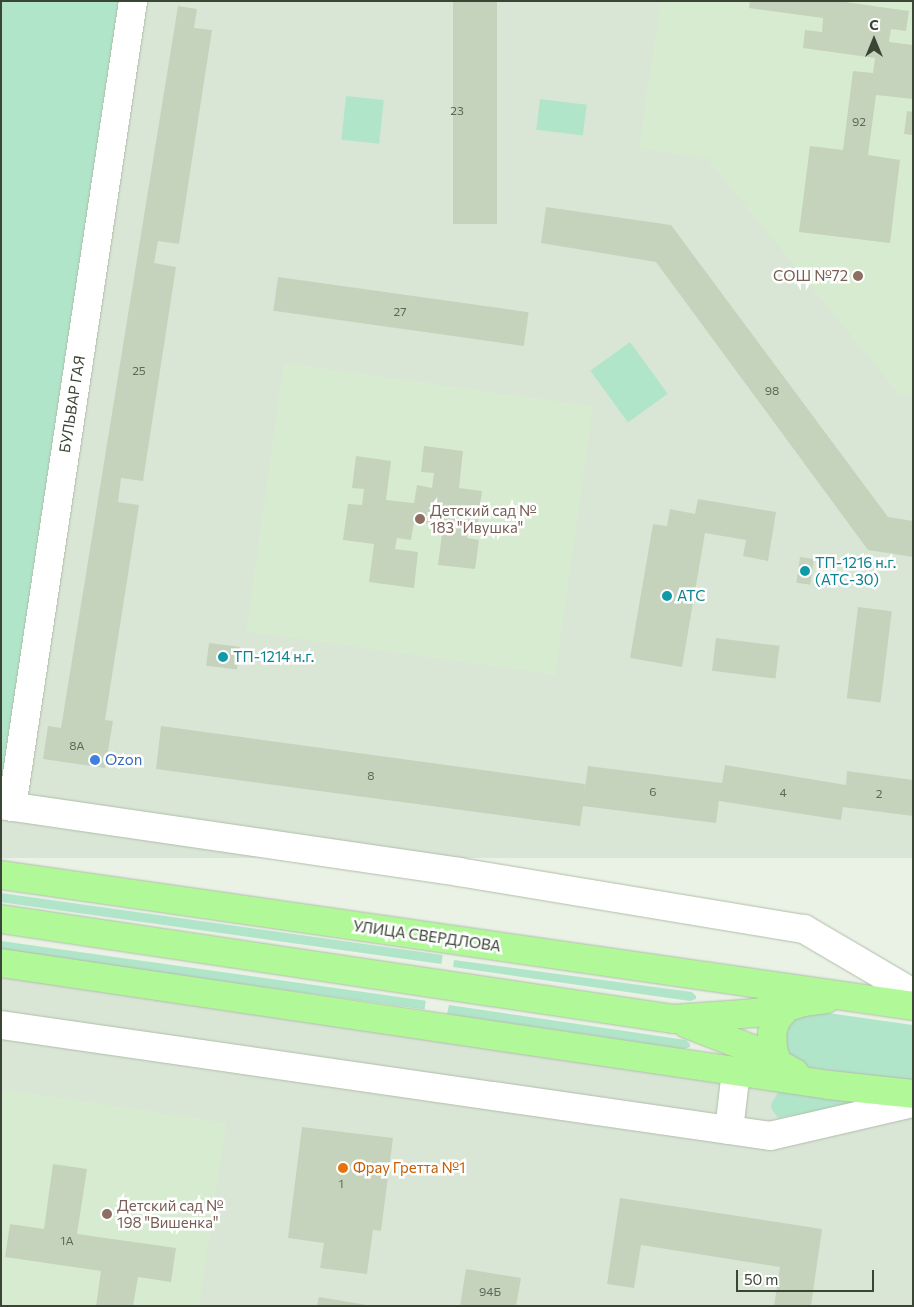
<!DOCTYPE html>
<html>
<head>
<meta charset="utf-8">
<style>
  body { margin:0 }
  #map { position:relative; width:914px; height:1307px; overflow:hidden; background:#eaf2e6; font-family:Commissioner,sans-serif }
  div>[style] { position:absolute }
  .residential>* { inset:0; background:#dae6d5; transform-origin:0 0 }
  .education>* { inset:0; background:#d7ebd1; transform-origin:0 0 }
  .green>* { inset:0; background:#b1e5ca; transform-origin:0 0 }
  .building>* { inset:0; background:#c5d3bc; transform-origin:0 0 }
  .roads { filter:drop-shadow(0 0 1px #b0bda9) drop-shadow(0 0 1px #b0bda9) }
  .minor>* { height:28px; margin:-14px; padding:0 14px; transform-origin:14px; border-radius:14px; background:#fff }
  .major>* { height:28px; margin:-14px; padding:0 14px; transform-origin:14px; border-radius:14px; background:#b1f998 }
  .dots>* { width:14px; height:14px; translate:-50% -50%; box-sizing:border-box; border:2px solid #fff; border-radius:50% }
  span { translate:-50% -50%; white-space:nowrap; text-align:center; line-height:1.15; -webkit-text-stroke:5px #fff; paint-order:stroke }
  .number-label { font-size:12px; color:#5e6858 }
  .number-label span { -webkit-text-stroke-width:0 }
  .education-label { font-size:15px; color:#785e54 }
  .right { translate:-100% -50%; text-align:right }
  .left { translate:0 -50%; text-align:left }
  .street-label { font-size:15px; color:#3b4536 }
  .culture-label { font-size:15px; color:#0d838f }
  .shop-label { font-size:15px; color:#366cbe }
  .food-label { font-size:15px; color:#c56008 }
  .frame { position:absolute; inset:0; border:2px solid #3b4536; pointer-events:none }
  .north { position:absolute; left:849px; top:15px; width:50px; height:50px; -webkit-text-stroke:4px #fff; paint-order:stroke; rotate:0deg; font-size:14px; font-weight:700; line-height:20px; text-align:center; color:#3b4536 }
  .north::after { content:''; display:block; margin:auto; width:18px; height:22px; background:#3b4536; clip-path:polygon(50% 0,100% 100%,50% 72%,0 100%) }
  .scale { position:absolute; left:736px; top:1270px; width:138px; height:22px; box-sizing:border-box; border:2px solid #3b4536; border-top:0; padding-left:6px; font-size:15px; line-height:18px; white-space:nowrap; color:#3b4536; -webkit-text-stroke:4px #fff; paint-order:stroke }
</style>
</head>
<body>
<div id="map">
  <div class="residential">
    <i style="left:1px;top:1px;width:912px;height:857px"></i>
    <i style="clip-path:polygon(1px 977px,913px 1109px,913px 1306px,1px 1306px)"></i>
  </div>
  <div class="education">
    <i style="clip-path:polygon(661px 1px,913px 1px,913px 396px,898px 393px,707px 158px,639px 148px)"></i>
    <i style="left:284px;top:363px;width:312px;height:271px;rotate:8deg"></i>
    <i style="clip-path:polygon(1px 1089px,226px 1123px,199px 1306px,1px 1306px)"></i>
  </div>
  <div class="green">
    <i style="clip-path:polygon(1px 1px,124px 1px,1px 788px)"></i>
    <i style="left:346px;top:96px;width:38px;height:44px;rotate:6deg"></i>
    <i style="left:540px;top:99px;width:47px;height:31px;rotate:7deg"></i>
    <i style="left:630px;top:342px;width:64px;height:49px;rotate:54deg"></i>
    <i style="left:1px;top:893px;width:446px;height:9px;rotate:8deg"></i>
    <i style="left:1px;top:941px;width:429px;height:9px;rotate:8deg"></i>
    <i style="clip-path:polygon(454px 960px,692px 992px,696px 996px,696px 999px,690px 1001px,453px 967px)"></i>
    <i style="clip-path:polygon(449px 1005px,686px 1040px,690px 1044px,690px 1047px,684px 1049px,447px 1014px)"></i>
    <i style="clip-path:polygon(807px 1010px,913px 1025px,913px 1082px,791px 1065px,778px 1034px,781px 1025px)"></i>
    <i style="clip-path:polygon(779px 1091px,852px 1102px,852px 1105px,778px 1118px,771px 1108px,772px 1102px)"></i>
  </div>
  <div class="building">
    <i style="left:453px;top:1px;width:44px;height:223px"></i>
    <i style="clip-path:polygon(750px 1px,838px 1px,909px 11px,906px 31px,891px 29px,889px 42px,913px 45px,913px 99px,876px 95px,868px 155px,900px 160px,890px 243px,799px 232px,810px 146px,843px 150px,853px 71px,873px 73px,875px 58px,803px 48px,805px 30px,822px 32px,823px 18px,749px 8px)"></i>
    <i style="clip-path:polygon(178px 6px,197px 9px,194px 28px,212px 30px,179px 244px,158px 241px,154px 263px,176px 267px,143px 481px,121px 478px,118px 502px,139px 505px,105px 720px,113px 721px,105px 768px,43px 759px,48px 726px,61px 728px)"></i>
    <i style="clip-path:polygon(907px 111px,913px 112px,913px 135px,904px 134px)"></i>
    <i style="clip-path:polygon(546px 207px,671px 225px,888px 517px,913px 521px,913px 557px,868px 550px,656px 262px,541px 243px)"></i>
    <i style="left:278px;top:277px;width:253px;height:34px;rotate:8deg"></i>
    <i style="clip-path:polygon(424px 446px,463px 451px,459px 488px,482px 491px,477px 527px,469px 526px,467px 538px,479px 540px,475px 569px,438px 565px,443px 526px,414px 522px,411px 540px,397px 538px,395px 549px,418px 552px,414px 588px,369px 582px,374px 544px,343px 540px,348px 504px,362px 505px,364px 489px,352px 488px,356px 456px,391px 461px,386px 500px,414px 503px,417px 485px,432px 488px,434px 473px,421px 472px)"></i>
    <i style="clip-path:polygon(698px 499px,776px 512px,768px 561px,743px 556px,746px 540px,705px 533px,682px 667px,630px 658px,653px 524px,667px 526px,670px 509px,695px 514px)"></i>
    <i style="left:800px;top:557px;width:14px;height:26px;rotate:8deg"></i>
    <i style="left:858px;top:607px;width:34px;height:92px;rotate:7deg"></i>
    <i style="left:716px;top:638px;width:64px;height:33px;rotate:7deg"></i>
    <i style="left:209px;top:643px;width:31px;height:23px;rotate:7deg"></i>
    <i style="clip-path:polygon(161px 726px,585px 784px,584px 794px,588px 766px,722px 783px,725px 765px,846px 785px,847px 771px,913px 780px,913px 816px,843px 807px,841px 820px,719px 801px,716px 823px,583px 806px,580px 826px,156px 769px)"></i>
    <i style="clip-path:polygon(302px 1127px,393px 1138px,381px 1231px,373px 1230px,367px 1274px,320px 1268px,324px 1243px,288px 1238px)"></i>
    <i style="clip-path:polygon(53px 1164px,87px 1169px,77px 1234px,176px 1248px,171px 1282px,138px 1277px,133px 1306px,96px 1306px,101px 1271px,5px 1257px,10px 1224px,44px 1229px)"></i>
    <i style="clip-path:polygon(620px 1198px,822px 1229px,811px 1306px,774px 1306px,780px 1267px,641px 1245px,634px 1288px,607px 1284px)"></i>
    <i style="clip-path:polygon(466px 1269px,521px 1278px,516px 1306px,460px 1306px)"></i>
    <i style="clip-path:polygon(319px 1297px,367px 1305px,367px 1306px,317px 1306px)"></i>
  </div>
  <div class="roads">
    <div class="minor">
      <i style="left:1px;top:805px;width:463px;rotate:8.3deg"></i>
      <i style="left:459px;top:872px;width:350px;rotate:9.4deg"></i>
      <i style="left:804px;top:929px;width:126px;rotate:30.4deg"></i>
      <i style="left:12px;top:807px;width:815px;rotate:-81.46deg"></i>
      <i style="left:1px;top:1025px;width:777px;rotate:8.21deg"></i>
      <i style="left:770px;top:1136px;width:147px;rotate:-13deg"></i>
      <i style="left:729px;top:1130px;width:59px;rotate:-83.2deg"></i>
    </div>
    <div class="major">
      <i style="left:1px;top:875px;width:921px;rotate:8.17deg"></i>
      <i style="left:1px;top:919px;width:679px;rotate:8.46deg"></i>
      <i style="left:673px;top:1019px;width:82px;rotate:-4.2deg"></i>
      <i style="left:755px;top:1013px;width:33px;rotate:-11deg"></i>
      <i style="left:787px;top:1007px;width:17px;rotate:-17deg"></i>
      <i style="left:803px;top:1002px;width:23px;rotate:-7deg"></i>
      <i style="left:1px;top:963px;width:837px;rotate:8.38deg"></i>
      <i style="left:829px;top:1085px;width:84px;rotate:6.1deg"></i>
      <i style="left:687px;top:1024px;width:70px;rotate:21deg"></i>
      <i style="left:752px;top:1049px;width:49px;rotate:29.2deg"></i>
      <i style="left:778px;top:1064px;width:15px;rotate:-110deg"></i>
      <i style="left:773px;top:1050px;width:17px;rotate:-93deg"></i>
      <i style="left:772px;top:1033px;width:14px;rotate:-73deg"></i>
      <i style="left:776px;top:1020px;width:17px;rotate:-50deg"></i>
    </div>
  </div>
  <div class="dots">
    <i style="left:858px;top:276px;background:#8d6e63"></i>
    <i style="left:420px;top:519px;background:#8d6e63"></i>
    <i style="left:805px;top:571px;background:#0f9aa8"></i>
    <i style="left:667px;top:596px;background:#0f9aa8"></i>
    <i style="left:223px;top:657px;background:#0f9aa8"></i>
    <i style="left:95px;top:760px;background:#3f7fe0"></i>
    <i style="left:343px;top:1168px;background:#e8710a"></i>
    <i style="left:107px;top:1214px;background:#8d6e63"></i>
  </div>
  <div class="number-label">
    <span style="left:457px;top:111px">23</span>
    <span style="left:859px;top:122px">92</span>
    <span style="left:400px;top:312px">27</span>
    <span style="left:139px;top:371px">25</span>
    <span style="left:772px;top:391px">98</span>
    <span style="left:77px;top:746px">8А</span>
    <span style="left:371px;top:776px">8</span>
    <span style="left:653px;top:792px">6</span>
    <span style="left:783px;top:793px">4</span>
    <span style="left:879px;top:794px">2</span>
    <span style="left:341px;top:1184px">1</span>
    <span style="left:67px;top:1241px">1А</span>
    <span style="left:490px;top:1292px">94Б</span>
  </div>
  <div class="education-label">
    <span class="right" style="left:848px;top:276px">СОШ №72</span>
    <span class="left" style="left:430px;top:519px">Детский сад №<br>183 "Ивушка"</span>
    <span class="left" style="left:117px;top:1214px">Детский сад №<br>198 "Вишенка"</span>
  </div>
  <div class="street-label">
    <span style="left:72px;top:404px;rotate:-81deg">БУЛЬВАР ГАЯ</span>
    <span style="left:427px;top:936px;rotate:8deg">УЛИЦА СВЕРДЛОВА</span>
  </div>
  <div class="culture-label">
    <span class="left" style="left:815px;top:571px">ТП-1216 н.г.<br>(АТС-30)</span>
    <span class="left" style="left:677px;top:596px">АТС</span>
    <span class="left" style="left:233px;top:657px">ТП-1214 н.г.</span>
  </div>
  <div class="shop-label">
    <span class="left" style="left:105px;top:760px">Ozon</span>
  </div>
  <div class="food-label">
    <span class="left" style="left:353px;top:1168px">Фрау Гретта №1</span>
  </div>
  <div class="frame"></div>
  <div class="north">С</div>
  <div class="scale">50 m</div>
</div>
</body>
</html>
